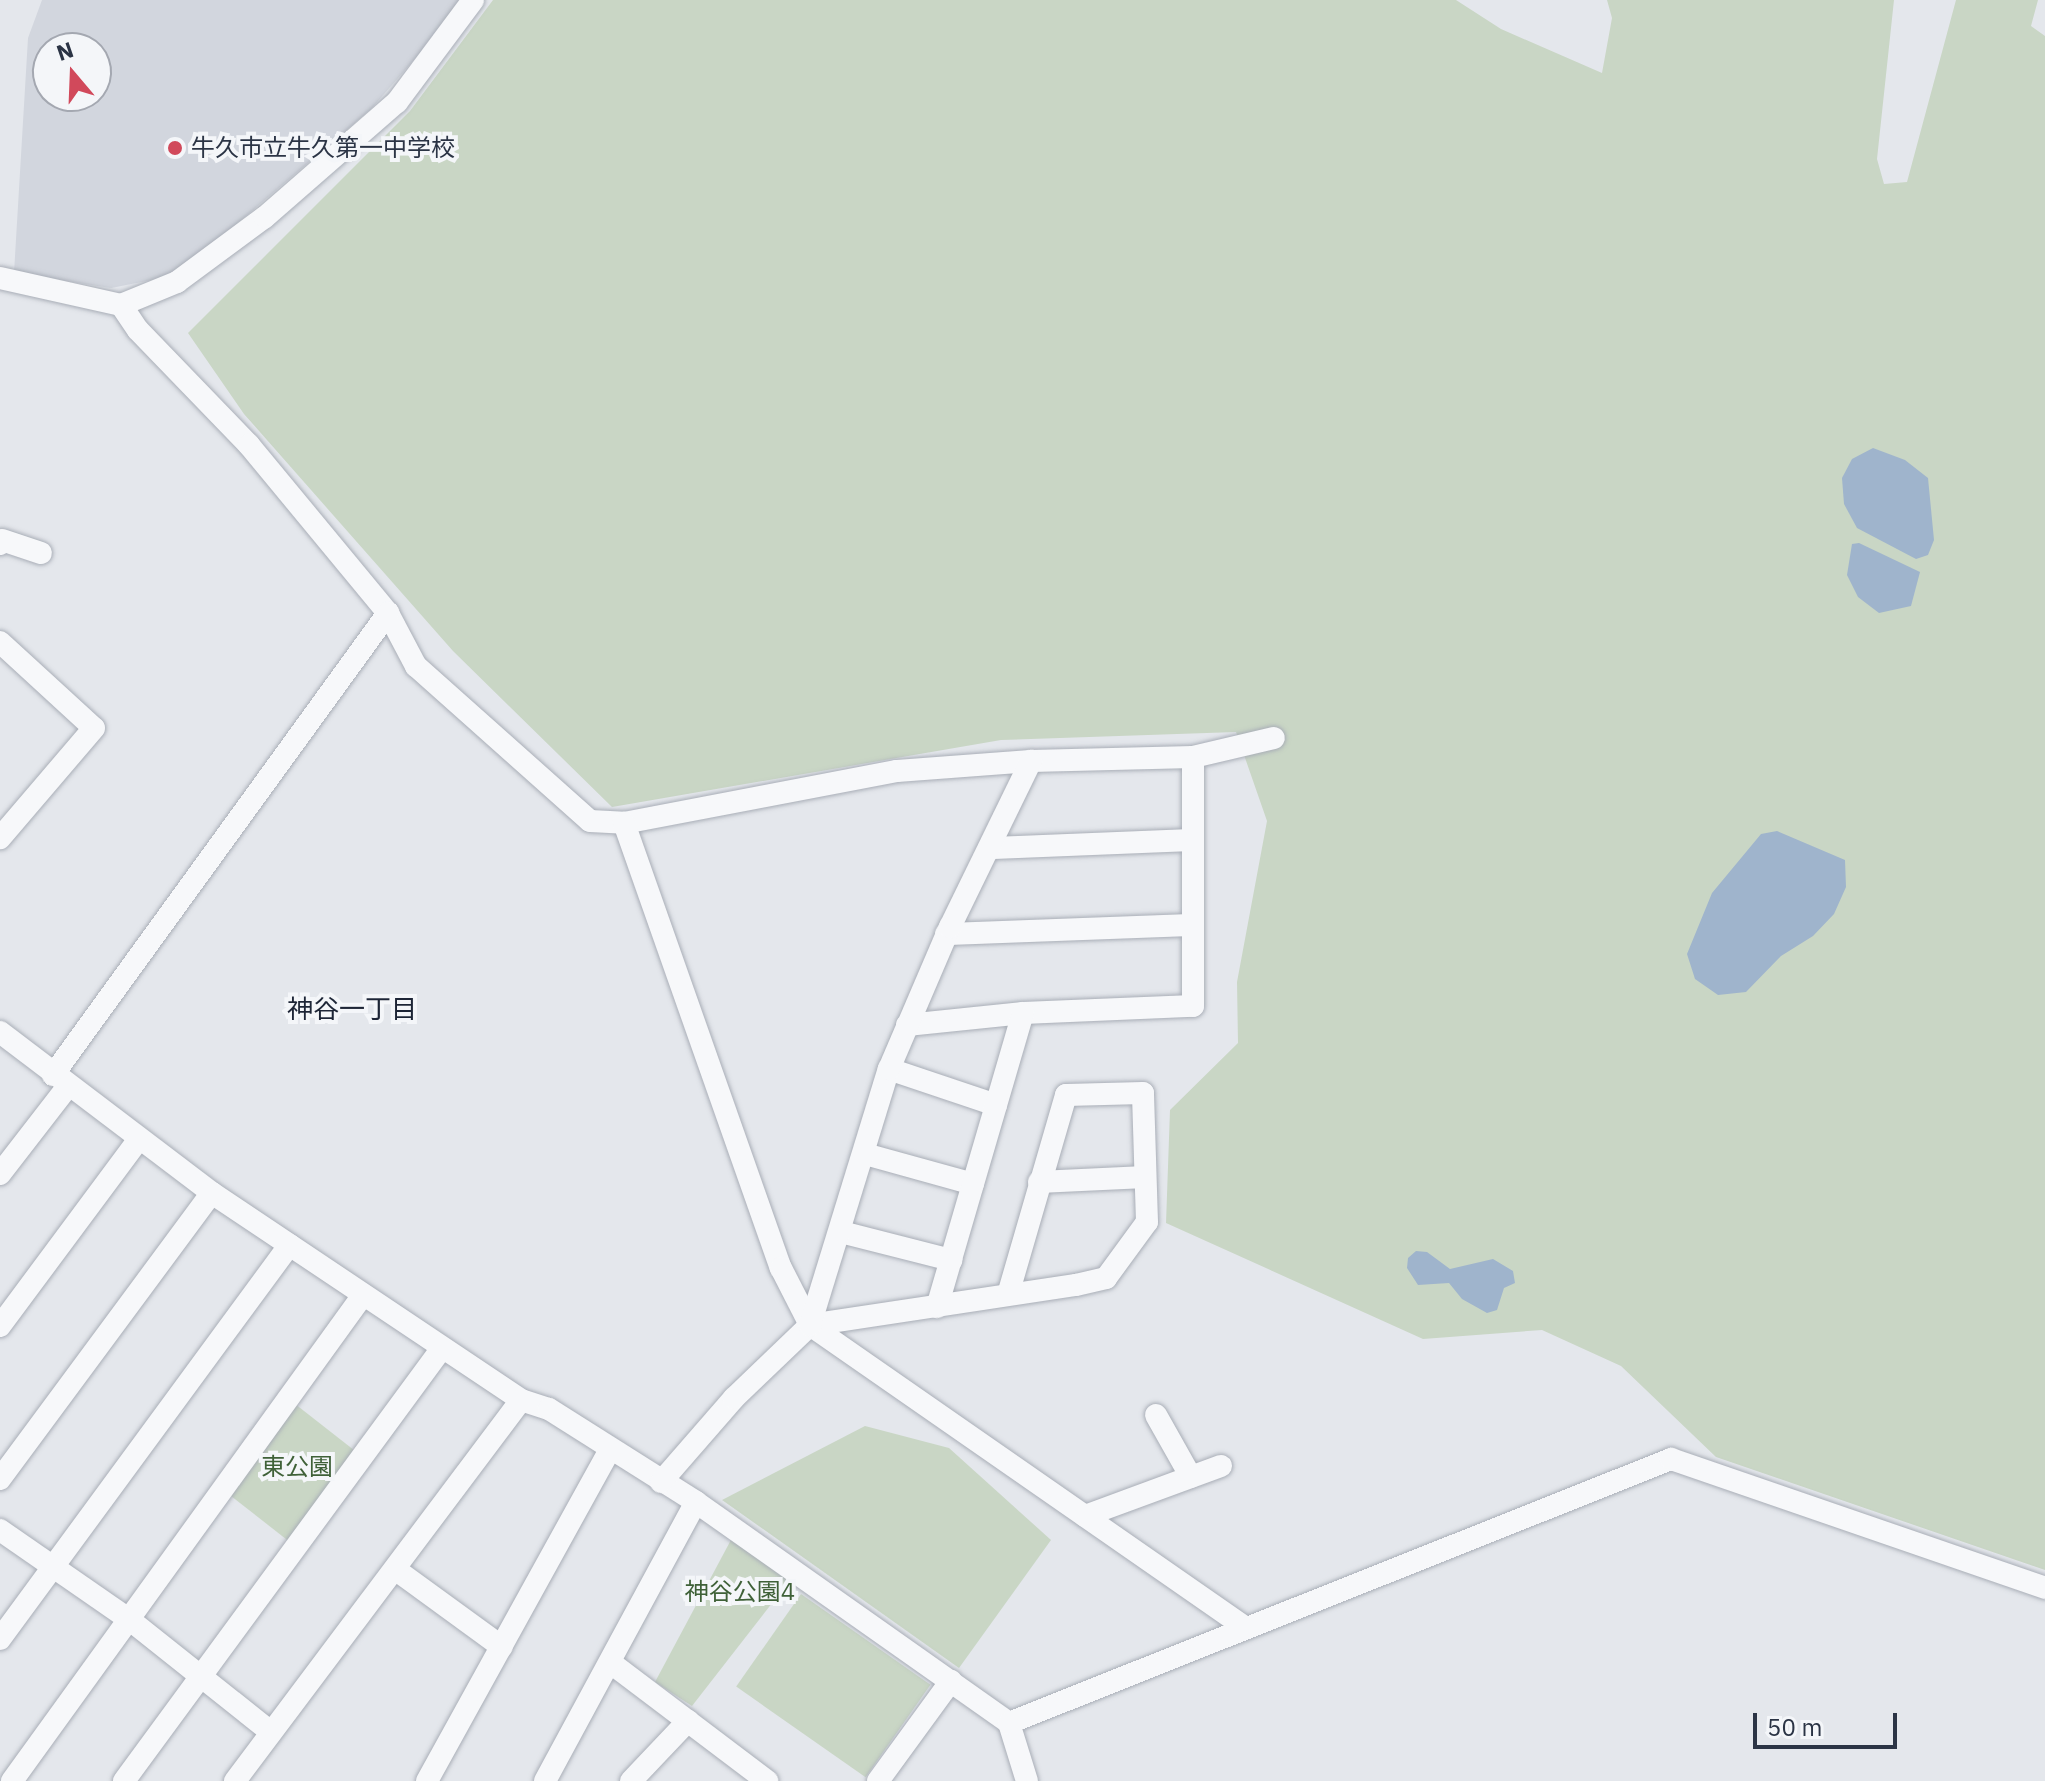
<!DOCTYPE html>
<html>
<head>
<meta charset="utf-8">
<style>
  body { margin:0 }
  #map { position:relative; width:2045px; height:1781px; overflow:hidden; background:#e4e7ec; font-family:"IBM Plex Sans","Noto Sans JP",sans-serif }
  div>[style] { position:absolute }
  .built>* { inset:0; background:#d2d6de }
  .green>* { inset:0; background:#c9d6c5; transform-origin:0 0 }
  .water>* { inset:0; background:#9fb4cc }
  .roads { filter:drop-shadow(0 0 2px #a9aeb7) drop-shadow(0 0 2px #a9aeb7) }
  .minor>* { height:22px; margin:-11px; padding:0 11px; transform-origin:11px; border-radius:11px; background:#f7f8fa }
  .dots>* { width:22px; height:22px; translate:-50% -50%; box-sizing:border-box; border:4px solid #f4f6f9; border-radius:50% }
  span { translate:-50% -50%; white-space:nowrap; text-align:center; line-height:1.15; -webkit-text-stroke:8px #f4f6f9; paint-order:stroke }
  .poi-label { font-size:24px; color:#2b3445 }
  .left { translate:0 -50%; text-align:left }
  .park-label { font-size:24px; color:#3f6138 }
  .neighbourhood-label { font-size:26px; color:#1d2536 }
  .north { position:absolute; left:32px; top:32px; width:80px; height:80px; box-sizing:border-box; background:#f4f6f9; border:2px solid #a4a8b1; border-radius:50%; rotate:341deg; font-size:22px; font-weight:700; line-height:32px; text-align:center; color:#2b3445 }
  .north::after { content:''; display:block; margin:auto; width:28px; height:36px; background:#d1495b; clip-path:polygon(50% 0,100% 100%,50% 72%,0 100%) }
  .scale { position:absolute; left:1753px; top:1713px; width:144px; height:36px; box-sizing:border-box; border:4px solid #2b3445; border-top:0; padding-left:10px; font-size:24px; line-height:28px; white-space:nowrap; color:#2b3445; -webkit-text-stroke:6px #f4f6f9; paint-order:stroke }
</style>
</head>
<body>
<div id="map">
  <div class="built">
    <i style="clip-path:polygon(evenodd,42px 0,466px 0,371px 109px,177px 275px,111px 288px,14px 273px,28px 38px,42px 0,48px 48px,96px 48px,96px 96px,48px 96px,48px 48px)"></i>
  </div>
  <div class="green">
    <i style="clip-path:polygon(493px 0,1456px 0,1501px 29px,1602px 73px,1612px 18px,1607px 0,1894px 0,1877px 159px,1884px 184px,1907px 182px,1956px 0,2038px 0,2031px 26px,2045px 36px,2045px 1570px,1716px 1457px,1621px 1366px,1542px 1330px,1423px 1339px,1166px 1223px,1170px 1110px,1238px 1043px,1237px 982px,1267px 821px,1236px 732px,1001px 740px,612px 807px,453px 651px,244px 414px,188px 333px,410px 111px)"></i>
    <i style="left:290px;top:1400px;width:90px;height:112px;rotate:38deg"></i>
    <i style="clip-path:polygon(865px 1426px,949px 1448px,1051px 1540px,959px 1668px,722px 1500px)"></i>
    <i style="clip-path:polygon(732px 1538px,790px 1580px,692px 1706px,655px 1682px)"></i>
    <i style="left:801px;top:1594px;width:158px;height:113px;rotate:35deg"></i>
  </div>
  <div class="water">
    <i style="clip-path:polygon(1873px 448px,1905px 460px,1928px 478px,1934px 540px,1928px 555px,1916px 559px,1857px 528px,1844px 504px,1842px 478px,1852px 459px)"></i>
    <i style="clip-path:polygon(1859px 543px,1920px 572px,1911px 606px,1879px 613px,1858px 597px,1847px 575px,1852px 544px)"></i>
    <i style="clip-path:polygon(1777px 831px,1845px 860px,1846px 887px,1834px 914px,1813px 936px,1781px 956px,1746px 992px,1718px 995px,1695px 979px,1687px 954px,1712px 893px,1761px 834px)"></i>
    <i style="clip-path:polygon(1416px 1251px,1427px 1252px,1450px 1269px,1493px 1259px,1513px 1271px,1515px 1283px,1504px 1288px,1497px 1310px,1487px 1313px,1462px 1299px,1449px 1283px,1418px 1285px,1407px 1268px,1408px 1258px)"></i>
  </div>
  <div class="roads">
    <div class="minor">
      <i style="left:0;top:278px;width:124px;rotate:12.6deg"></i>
      <i style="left:121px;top:305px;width:30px;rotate:56deg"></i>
      <i style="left:138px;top:330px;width:160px;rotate:46deg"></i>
      <i style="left:249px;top:445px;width:218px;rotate:50.4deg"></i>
      <i style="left:388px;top:613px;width:60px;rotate:62.2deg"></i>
      <i style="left:416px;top:666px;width:233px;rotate:41.7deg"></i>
      <i style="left:590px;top:821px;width:34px;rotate:3deg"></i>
      <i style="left:624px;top:823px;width:278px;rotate:-10.8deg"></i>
      <i style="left:897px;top:771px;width:134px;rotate:-4.3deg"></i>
      <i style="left:1031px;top:761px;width:162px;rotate:-1.4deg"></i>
      <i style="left:1193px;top:757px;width:83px;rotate:-13.2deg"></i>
      <i style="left:121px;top:305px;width:61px;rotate:-22.3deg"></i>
      <i style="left:177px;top:282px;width:109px;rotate:-36.5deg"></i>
      <i style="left:265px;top:217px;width:175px;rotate:-41.1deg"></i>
      <i style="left:397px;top:102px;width:127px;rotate:-53.3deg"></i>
      <i style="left:0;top:544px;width:4px;rotate:-63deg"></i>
      <i style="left:2px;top:540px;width:41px;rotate:18.4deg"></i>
      <i style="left:0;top:642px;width:127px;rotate:42.5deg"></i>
      <i style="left:94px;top:728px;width:145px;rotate:130.5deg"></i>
      <i style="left:624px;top:823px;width:472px;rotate:70.6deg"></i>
      <i style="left:781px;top:1268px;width:64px;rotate:63deg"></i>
      <i style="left:810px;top:1325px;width:531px;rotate:34.8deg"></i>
      <i style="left:992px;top:848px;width:201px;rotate:-2.3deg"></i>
      <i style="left:946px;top:934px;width:247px;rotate:-2.1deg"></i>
      <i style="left:907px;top:1025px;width:117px;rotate:-5.9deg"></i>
      <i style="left:1023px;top:1013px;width:170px;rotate:-2.4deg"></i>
      <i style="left:1193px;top:1006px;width:249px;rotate:-90deg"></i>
      <i style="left:0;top:1032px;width:266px;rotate:37.2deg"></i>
      <i style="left:212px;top:1193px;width:372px;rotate:33.8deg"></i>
      <i style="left:521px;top:1400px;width:29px;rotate:18deg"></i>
      <i style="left:549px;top:1409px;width:174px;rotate:32.3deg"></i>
      <i style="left:696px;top:1502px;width:383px;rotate:35.2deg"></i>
      <i style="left:1009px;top:1723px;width:61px;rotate:72.8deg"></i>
      <i style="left:889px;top:1069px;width:113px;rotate:18.6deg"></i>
      <i style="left:53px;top:1075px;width:571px;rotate:-54.05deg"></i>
      <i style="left:865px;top:1154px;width:112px;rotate:15.5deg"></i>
      <i style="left:0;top:1174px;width:111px;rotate:-52.3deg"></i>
      <i style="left:1039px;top:1182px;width:106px;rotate:-2.7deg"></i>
      <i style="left:841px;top:1232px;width:114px;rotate:14.3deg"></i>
      <i style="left:937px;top:1307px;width:306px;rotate:-73.7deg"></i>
      <i style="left:810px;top:1325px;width:269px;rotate:-8.6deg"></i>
      <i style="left:1076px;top:1285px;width:31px;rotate:-13deg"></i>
      <i style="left:1106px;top:1278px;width:69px;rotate:-53.8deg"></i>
      <i style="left:1147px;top:1222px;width:129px;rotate:-91.8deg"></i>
      <i style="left:1143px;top:1093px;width:77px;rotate:178.5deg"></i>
      <i style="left:1066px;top:1095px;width:207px;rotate:106.2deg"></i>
      <i style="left:0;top:1326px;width:233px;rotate:-53.4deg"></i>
      <i style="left:1156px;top:1415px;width:71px;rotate:60.6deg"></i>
      <i style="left:0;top:1479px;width:356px;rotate:-53.5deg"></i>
      <i style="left:661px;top:1482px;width:111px;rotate:-49deg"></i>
      <i style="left:734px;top:1398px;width:105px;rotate:-43.8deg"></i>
      <i style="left:810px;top:1325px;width:268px;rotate:-72.9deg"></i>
      <i style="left:889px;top:1069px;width:155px;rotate:-66.8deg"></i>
      <i style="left:950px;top:927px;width:185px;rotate:-64deg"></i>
      <i style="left:1085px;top:1516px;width:145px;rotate:-20.2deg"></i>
      <i style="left:0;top:1530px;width:158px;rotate:34.7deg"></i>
      <i style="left:130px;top:1620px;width:180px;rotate:38.5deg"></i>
      <i style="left:395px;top:1569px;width:132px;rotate:36.1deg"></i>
      <i style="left:0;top:1639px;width:489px;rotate:-53.7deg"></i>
      <i style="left:611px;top:1663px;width:196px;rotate:37.1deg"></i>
      <i style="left:1009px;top:1723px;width:713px;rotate:-21.74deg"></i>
      <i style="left:1671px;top:1459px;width:396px;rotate:19deg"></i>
      <i style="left:12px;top:1781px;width:599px;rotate:-54.16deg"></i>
      <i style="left:124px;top:1781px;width:537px;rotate:-53.71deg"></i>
      <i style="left:235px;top:1781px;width:476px;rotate:-53.1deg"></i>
      <i style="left:427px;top:1781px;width:379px;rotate:-61.1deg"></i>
      <i style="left:545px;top:1781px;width:317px;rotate:-61.6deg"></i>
      <i style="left:631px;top:1781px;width:83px;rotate:-46.5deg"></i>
      <i style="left:878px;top:1781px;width:124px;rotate:-53.9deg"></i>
    </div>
  </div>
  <div class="dots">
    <i style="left:175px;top:148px;background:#d1495b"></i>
  </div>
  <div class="poi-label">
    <span class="left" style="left:191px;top:148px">牛久市立牛久第一中学校</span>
  </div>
  <div class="park-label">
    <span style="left:297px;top:1467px">東公園</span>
    <span style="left:740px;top:1592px">神谷公園4</span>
  </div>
  <div class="neighbourhood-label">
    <span style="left:352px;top:1009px">神谷一丁目</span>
  </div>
  <div class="north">N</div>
  <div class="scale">50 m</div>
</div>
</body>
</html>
